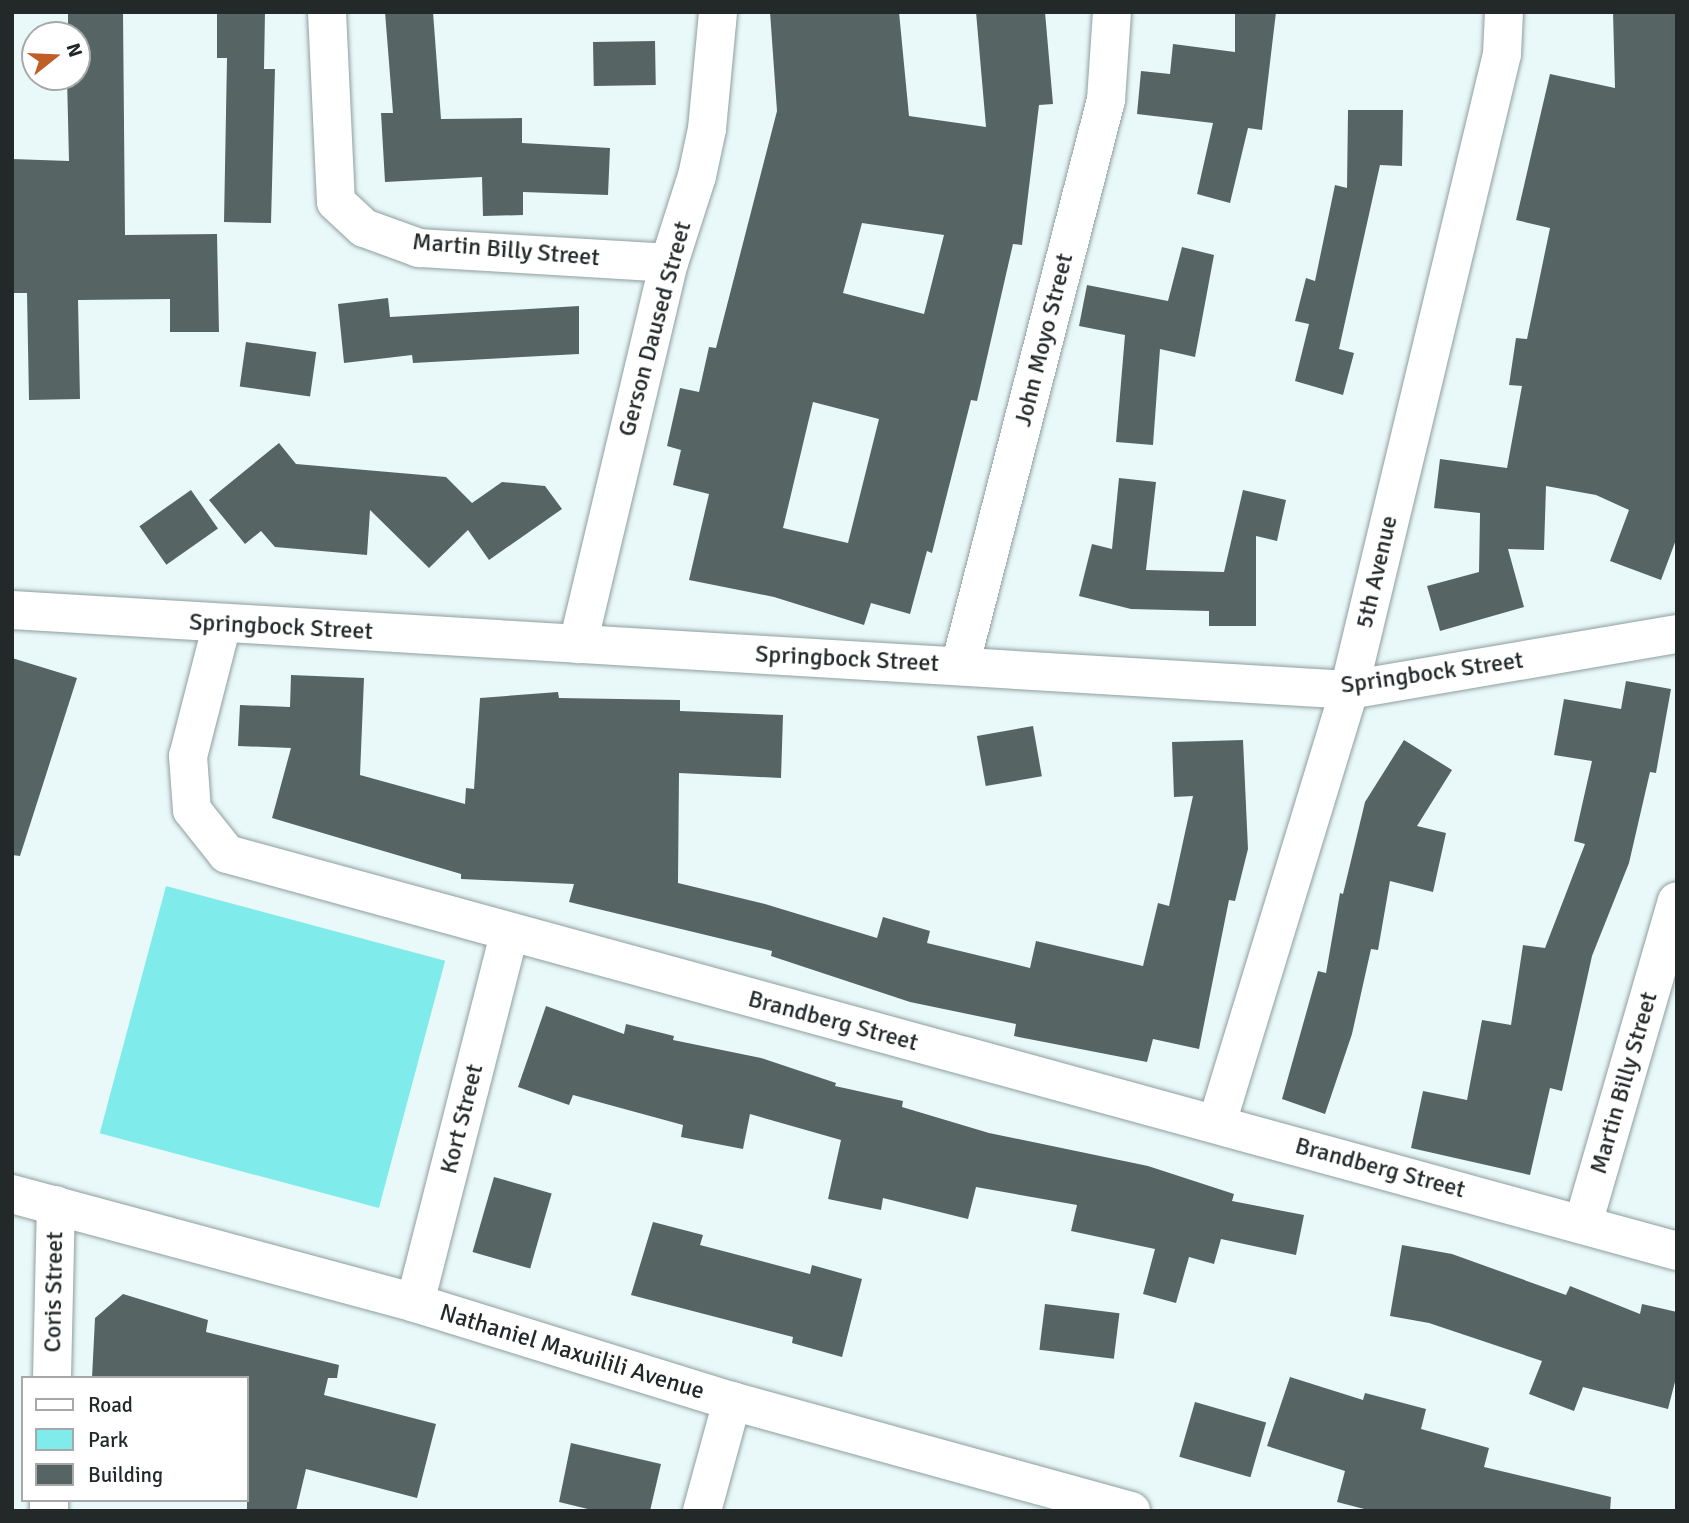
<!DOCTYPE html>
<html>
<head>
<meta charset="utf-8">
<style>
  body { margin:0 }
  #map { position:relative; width:1689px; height:1523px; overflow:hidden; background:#e9f9f9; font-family:Signika,sans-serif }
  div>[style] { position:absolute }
  .green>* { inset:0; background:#80ebeb; transform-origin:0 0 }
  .building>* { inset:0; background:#576464; transform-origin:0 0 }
  .roads { filter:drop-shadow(0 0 2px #8f9e9e) drop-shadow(0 0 2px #8f9e9e) }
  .street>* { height:38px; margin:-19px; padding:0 19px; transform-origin:19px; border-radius:19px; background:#fff }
  .secondary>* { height:38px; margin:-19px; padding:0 19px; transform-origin:19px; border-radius:19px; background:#fff }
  span { translate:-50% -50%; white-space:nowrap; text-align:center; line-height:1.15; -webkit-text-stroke:7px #fff; paint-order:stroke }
  .street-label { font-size:24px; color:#232929 }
  .frame { position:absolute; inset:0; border:14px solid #232929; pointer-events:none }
  .legend { position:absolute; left:21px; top:1376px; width:228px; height:126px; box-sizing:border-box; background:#fff; border:2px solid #a7a9a9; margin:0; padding:9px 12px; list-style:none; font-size:21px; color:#232929 }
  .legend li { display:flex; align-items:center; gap:14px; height:35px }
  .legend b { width:35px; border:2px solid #a7a9a9 }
  .north { position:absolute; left:21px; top:21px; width:70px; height:70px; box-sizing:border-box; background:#fff; border:2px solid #a7a9a9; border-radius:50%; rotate:72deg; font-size:19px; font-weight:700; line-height:28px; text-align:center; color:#232929 }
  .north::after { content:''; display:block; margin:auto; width:24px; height:32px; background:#c15d26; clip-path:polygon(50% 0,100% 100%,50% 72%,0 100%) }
</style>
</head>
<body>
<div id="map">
  <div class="green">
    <i style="left:166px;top:886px;width:289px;height:256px;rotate:15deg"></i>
  </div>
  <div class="building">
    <i style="clip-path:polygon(68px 12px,123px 12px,125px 235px,217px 234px,219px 332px,170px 332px,170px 299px,78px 300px,80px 399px,29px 400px,27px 293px,12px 293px,12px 159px,69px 161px,67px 77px,77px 77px,77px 35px,68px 35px)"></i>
    <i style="clip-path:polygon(217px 12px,265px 12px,264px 69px,275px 69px,271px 223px,224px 222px,227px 58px,217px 58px)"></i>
    <i style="clip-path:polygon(385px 12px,433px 12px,441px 119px,522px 118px,522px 143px,610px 148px,608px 195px,523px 192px,523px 215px,483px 216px,482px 177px,385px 182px,381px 113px,393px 113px)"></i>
    <i style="clip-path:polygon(evenodd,770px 12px,899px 12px,909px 116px,986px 127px,976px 12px,1045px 12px,1053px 104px,1039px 105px,1022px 245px,1013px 244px,977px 401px,971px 400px,932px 553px,927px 551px,910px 614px,871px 603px,864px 625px,774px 597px,689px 580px,709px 494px,673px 485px,681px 450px,667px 446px,680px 388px,699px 392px,709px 347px,716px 348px,777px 111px,770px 12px,862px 223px,944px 235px,924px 314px,843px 293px,862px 223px,770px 12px,813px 402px,879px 419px,848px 543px,783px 528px,813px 402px)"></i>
    <i style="clip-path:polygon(1235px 12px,1276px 12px,1262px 130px,1248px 128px,1230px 203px,1197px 194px,1213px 123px,1137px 114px,1141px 71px,1170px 74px,1173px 44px,1235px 52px)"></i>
    <i style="clip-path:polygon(1613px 12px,1677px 12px,1677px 537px,1661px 580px,1610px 561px,1629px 510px,1596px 495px,1546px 486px,1544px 550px,1508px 549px,1524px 607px,1440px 631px,1427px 586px,1479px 572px,1480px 513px,1434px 508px,1440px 459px,1507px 468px,1522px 386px,1509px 385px,1516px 338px,1527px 339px,1550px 228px,1516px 220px,1532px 151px,1550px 74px,1615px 88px)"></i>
    <i style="left:655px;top:41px;width:44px;height:62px;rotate:89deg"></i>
    <i style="clip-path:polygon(1348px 110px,1403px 110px,1402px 166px,1380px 165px,1339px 349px,1354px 353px,1343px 395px,1295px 381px,1309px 324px,1295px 321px,1306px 278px,1315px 281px,1335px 185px,1347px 188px)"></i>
    <i style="clip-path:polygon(1182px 247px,1214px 255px,1195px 357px,1160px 349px,1153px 445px,1116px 442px,1125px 335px,1079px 326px,1087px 285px,1168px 301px)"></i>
    <i style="clip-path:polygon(388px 298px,390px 317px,579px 306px,579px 354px,413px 363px,412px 355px,344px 363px,338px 304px)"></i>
    <i style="left:246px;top:342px;width:71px;height:45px;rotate:8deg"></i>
    <i style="clip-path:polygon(279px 443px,296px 464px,446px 477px,472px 503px,502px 482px,545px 486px,562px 509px,489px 560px,468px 530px,429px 568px,370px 510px,367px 555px,275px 547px,261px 531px,245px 544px,209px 500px)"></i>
    <i style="clip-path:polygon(1119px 478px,1156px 482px,1146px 570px,1224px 572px,1243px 490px,1286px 500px,1277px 541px,1256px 536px,1256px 626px,1209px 626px,1209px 611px,1131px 609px,1079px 596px,1092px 544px,1112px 549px)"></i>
    <i style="left:191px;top:490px;width:47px;height:63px;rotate:55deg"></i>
    <i style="clip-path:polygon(12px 658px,77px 678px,20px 856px,12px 855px)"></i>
    <i style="clip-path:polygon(291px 675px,364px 678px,360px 775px,465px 804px,466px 788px,474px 789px,480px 698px,558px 692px,559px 698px,680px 700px,680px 711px,783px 715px,781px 778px,679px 773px,678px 883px,765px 904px,877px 938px,883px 917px,930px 931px,927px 943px,1030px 968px,1036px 941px,1143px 966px,1158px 903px,1169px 906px,1193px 796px,1174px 797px,1172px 742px,1243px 740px,1248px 849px,1235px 901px,1229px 900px,1199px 1049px,1153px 1039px,1147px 1062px,1014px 1036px,1016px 1024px,910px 1002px,771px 956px,772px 951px,569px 902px,574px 884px,461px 879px,461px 874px,272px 818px,291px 748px,238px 746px,240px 705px,290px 707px)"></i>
    <i style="clip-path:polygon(1626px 681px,1671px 689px,1656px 773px,1650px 772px,1629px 863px,1592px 956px,1562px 1091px,1550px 1088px,1530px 1175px,1411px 1148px,1423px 1091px,1467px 1100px,1482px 1020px,1511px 1025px,1523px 945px,1545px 948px,1585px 844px,1574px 841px,1592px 761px,1554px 755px,1564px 699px,1621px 709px)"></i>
    <i style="left:1033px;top:726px;width:51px;height:57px;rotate:80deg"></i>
    <i style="clip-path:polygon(1404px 740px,1452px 770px,1417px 826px,1446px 833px,1433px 892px,1390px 881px,1378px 950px,1371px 949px,1352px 1034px,1325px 1114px,1282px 1099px,1318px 971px,1326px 973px,1340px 893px,1343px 894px,1365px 802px)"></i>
    <i style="clip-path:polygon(546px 1006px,624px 1034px,626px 1024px,674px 1036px,673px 1040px,761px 1058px,836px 1083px,835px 1086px,903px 1101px,902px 1107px,989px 1133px,1148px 1166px,1234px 1194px,1232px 1201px,1304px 1215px,1296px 1255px,1221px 1239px,1214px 1264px,1189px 1257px,1176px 1303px,1143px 1294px,1155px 1249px,1071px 1231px,1077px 1205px,976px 1187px,968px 1219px,883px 1198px,881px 1210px,828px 1199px,841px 1140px,750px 1114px,743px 1149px,681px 1137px,683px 1125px,573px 1095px,569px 1105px,518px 1087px)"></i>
    <i style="left:494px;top:1177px;width:60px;height:78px;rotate:16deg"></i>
    <i style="clip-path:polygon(653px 1222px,703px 1235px,700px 1245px,810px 1274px,812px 1265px,862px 1279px,842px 1357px,792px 1343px,793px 1337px,631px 1295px)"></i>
    <i style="clip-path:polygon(1402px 1245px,1452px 1254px,1566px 1295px,1570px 1286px,1640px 1314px,1642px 1304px,1677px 1312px,1677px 1374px,1668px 1409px,1583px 1387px,1574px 1411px,1529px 1394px,1542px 1361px,1429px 1323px,1390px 1316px)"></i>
    <i style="clip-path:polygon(123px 1294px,208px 1320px,206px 1332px,339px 1365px,337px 1378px,328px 1378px,324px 1395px,436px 1424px,417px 1498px,306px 1469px,296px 1511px,247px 1511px,247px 1378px,92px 1378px,95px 1318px)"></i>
    <i style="left:1045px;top:1304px;width:75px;height:46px;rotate:7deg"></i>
    <i style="clip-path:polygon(1290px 1377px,1363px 1400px,1365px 1393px,1426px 1409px,1421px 1429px,1489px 1448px,1484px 1467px,1611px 1497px,1610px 1511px,1372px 1511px,1337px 1502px,1345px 1471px,1267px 1446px)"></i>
    <i style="left:1195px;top:1402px;width:74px;height:57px;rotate:16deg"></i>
    <i style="clip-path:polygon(571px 1443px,661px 1464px,650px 1511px,596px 1511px,559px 1502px)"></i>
  </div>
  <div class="roads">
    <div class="street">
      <i style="left:327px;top:12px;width:190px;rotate:87.3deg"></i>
      <i style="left:336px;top:202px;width:38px;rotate:43deg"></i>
      <i style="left:364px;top:228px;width:59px;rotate:20deg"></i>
      <i style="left:419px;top:248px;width:250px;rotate:3.4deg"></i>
      <i style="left:12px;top:610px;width:1339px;rotate:3.42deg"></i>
      <i style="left:1349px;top:690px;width:333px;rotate:-9.7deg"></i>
      <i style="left:222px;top:624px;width:136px;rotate:104.4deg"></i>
      <i style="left:188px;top:756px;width:54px;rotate:85.8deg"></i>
      <i style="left:192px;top:810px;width:56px;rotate:51.5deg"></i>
      <i style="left:227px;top:854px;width:1503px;rotate:15.31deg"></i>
      <i style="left:578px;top:644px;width:392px;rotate:-76.6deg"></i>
      <i style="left:669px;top:263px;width:91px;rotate:-72.2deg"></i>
      <i style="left:697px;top:176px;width:48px;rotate:-78deg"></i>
      <i style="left:707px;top:129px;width:118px;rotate:-84.6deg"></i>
      <i style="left:960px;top:666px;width:585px;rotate:-75.54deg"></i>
      <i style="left:1106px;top:100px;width:88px;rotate:-86.1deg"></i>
      <i style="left:1217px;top:1123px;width:453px;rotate:-73deg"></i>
      <i style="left:1349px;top:690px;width:654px;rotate:-76.47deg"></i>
      <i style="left:1502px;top:54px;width:42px;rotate:-87.3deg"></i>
      <i style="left:1583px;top:1224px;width:336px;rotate:-73.8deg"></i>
      <i style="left:415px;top:1303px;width:380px;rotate:-75.7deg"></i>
      <i style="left:702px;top:1511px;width:114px;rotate:-74.7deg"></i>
    </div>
    <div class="secondary">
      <i style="left:12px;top:1194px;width:417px;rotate:15.1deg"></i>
      <i style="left:415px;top:1303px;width:332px;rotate:17.2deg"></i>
      <i style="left:732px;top:1401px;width:414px;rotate:15.4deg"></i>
      <i style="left:52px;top:1378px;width:173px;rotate:-88.7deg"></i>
      <i style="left:49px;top:1511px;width:11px;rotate:-90deg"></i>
    </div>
  </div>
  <div class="street-label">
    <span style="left:506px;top:250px;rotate:5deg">Martin Billy Street</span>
    <span style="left:655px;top:329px;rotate:-75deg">Gerson Daused Street</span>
    <span style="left:1044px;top:340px;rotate:-76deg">John Moyo Street</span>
    <span style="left:1377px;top:572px;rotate:-77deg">5th Avenue</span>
    <span style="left:281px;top:627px;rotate:3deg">Springbock Street</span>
    <span style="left:847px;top:659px;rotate:3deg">Springbock Street</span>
    <span style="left:1432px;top:673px;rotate:-8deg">Springbock Street</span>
    <span style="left:833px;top:1021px;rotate:15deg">Brandberg Street</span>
    <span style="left:1624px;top:1083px;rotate:-74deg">Martin Billy Street</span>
    <span style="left:462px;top:1119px;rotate:-76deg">Kort Street</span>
    <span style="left:1380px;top:1168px;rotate:15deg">Brandberg Street</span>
    <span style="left:54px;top:1292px;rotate:-89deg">Coris Street</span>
    <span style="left:572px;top:1352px;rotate:17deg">Nathaniel Maxuilili Avenue</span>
  </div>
  <div class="frame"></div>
  <ul class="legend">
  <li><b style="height:9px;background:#fff"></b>Road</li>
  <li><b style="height:19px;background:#80ebeb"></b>Park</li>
  <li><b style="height:19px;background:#576464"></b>Building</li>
  </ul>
  <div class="north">N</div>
</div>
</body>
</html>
